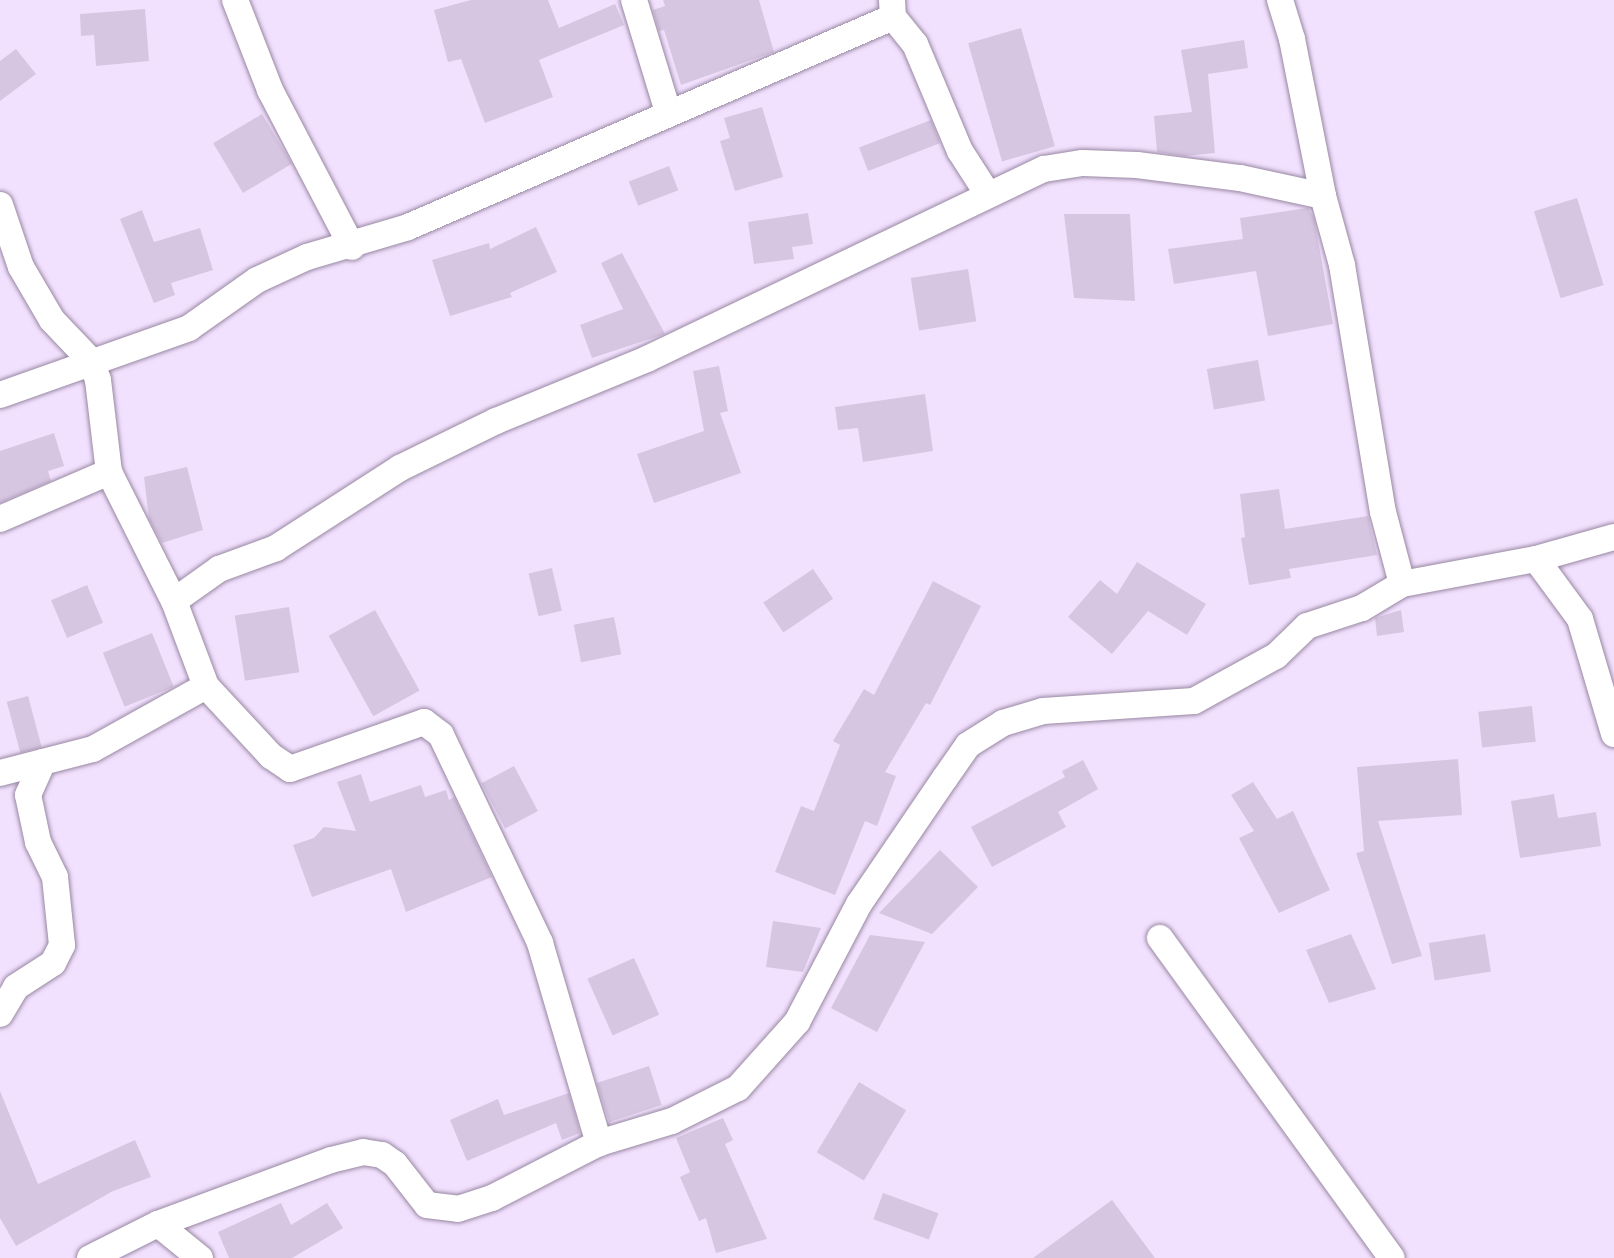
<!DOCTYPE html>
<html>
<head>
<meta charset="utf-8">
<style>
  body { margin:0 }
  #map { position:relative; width:1614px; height:1258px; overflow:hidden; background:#f2e1fe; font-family:Karla,sans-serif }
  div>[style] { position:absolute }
  .building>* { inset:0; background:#d7c6e2; transform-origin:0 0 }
  .roads { filter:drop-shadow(0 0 2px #9888a2) drop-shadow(0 0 2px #9888a2) }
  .minor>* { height:26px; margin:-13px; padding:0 13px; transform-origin:13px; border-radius:13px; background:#fff }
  span { translate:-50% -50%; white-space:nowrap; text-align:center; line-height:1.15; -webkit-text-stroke:4.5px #f2e1fe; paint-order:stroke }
</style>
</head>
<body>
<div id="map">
  <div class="building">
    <i style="clip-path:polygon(471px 0,548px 0,559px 28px,615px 4px,624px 25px,539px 60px,553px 97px,485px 123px,461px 59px,448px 62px,434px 10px)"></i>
    <i style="clip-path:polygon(663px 0,759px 0,774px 52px,681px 85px,664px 30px,659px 31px,653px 10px,665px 6px)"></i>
    <i style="clip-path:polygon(145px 9px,149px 61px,96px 66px,94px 35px,81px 36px,80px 14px)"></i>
    <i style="left:1021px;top:28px;width:123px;height:55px;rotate:74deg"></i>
    <i style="clip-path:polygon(1244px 40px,1248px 68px,1208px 74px,1215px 153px,1184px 156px,1157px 152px,1154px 116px,1192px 112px,1181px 50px)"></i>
    <i style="clip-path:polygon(16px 49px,36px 74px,0 101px,0 61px)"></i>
    <i style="clip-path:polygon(762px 107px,783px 177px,735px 191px,720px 141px,730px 138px,724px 118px)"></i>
    <i style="left:262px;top:114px;width:58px;height:57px;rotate:59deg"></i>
    <i style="left:931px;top:120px;width:25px;height:77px;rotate:69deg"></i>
    <i style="left:669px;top:166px;width:26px;height:43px;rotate:69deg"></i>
    <i style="left:1577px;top:198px;width:91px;height:45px;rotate:73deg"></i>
    <i style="clip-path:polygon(1308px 208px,1314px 218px,1333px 324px,1268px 336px,1256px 271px,1174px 284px,1168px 249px,1243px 239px,1240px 218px)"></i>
    <i style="clip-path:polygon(142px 210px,154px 242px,200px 228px,213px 270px,171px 283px,175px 295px,154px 303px,120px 219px)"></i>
    <i style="clip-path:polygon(808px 213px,813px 244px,792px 247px,794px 259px,754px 264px,748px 222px)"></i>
    <i style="clip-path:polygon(1064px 214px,1130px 214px,1135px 301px,1074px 298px)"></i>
    <i style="clip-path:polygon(536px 227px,557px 272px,510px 293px,512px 297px,450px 316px,432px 260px,489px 243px,490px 249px)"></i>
    <i style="clip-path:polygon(622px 253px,665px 334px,592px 358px,580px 325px,623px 309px,601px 263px)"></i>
    <i style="left:968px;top:269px;width:53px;height:58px;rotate:81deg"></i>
    <i style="left:1258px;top:360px;width:41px;height:52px;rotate:80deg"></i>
    <i style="clip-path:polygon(719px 366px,728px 411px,720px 413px,741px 473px,654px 503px,637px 454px,704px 431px,693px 371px)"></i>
    <i style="clip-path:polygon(925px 394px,933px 451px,863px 462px,858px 428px,838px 430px,835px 407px)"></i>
    <i style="clip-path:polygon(54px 433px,64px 466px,48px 471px,51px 481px,0 503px,0 451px)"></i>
    <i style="clip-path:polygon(187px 467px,203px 530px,162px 543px,149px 519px,144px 477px)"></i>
    <i style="clip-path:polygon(1279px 489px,1285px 529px,1368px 516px,1377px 555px,1289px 569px,1291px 578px,1249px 585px,1241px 538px,1245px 537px,1240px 494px)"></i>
    <i style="clip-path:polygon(1137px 562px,1206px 604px,1187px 635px,1148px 611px,1112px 654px,1068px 617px,1100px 580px,1117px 594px)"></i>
    <i style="left:552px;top:568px;width:44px;height:24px;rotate:77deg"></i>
    <i style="left:813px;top:569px;width:36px;height:60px;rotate:56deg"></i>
    <i style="clip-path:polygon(933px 581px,981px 606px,930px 705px,926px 703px,885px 772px,896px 776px,877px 826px,865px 821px,835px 895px,775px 872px,801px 806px,814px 811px,840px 745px,833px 741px,864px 689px,874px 695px)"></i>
    <i style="left:87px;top:585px;width:41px;height:39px;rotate:67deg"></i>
    <i style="left:289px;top:607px;width:66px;height:55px;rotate:81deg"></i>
    <i style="left:375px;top:610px;width:92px;height:53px;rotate:61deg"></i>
    <i style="clip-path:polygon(1401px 610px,1404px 632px,1377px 636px,1375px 618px)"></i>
    <i style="left:614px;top:617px;width:38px;height:41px;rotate:79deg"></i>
    <i style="left:152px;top:633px;width:58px;height:53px;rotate:68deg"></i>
    <i style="left:28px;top:696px;width:53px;height:22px;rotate:75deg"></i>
    <i style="left:1532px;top:706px;width:36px;height:54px;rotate:84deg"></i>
    <i style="clip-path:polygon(1458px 759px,1462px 815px,1378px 821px,1422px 956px,1392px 964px,1356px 853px,1364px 851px,1357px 767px)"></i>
    <i style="clip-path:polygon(1083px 760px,1098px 789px,1058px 812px,1066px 827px,992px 867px,971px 827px,1065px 777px,1062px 771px)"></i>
    <i style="left:514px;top:766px;width:51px;height:37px;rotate:62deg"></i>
    <i style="clip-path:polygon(361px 774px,370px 802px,421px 785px,425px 797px,446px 790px,449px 800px,454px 797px,492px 877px,406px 912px,391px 869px,312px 897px,293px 845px,314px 838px,324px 827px,356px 831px,337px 782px)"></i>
    <i style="clip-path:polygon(1253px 782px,1277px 819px,1293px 811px,1330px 890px,1279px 913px,1239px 838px,1254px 831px,1231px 795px)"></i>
    <i style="clip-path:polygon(1554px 794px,1558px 818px,1596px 812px,1601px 846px,1520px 858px,1511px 801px)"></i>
    <i style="clip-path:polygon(940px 850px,978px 887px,932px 934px,879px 913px)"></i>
    <i style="clip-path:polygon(773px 921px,821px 928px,803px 972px,766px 967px)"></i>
    <i style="clip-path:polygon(1351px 934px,1376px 989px,1329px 1003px,1306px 950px)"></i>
    <i style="left:1485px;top:934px;width:38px;height:57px;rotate:81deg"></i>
    <i style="clip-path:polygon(870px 935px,925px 942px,877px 1032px,831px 1008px)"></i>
    <i style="left:634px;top:958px;width:62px;height:51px;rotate:66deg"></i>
    <i style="left:649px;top:1066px;width:41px;height:55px;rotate:72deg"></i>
    <i style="left:859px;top:1082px;width:55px;height:82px;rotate:31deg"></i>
    <i style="clip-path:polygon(0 1091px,38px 1184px,135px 1140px,151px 1177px,113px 1191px,16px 1246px,0 1218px)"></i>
    <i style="clip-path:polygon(569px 1093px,580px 1133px,562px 1140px,556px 1123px,467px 1161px,450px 1120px,498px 1099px,504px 1115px)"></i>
    <i style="clip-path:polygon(723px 1118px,733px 1140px,725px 1144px,767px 1239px,716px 1253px,706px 1218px,699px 1221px,680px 1177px,690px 1172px,676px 1138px)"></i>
    <i style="left:883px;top:1193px;width:59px;height:28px;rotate:20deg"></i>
    <i style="clip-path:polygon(1112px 1200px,1155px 1258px,1033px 1258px)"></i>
    <i style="clip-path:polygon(281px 1203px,291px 1225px,327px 1203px,343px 1228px,292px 1258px,229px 1258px,218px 1232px)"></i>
  </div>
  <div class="roads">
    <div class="minor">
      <i style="left:235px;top:0;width:97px;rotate:68.7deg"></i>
      <i style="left:270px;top:90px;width:177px;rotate:62.4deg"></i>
      <i style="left:634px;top:0;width:117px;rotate:73.1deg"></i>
      <i style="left:892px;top:0;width:17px;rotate:87deg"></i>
      <i style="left:893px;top:17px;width:35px;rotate:51deg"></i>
      <i style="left:915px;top:44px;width:116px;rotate:67.2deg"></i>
      <i style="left:960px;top:151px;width:50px;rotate:57.3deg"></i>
      <i style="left:1280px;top:0;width:41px;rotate:72.9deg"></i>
      <i style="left:1292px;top:39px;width:160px;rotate:78.8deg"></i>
      <i style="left:1323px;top:196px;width:72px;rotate:74.6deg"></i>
      <i style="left:1342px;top:265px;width:250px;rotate:80.6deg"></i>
      <i style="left:1383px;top:512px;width:74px;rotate:75.2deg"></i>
      <i style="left:0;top:205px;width:65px;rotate:71.3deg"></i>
      <i style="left:21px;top:267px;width:61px;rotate:59.7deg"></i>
      <i style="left:52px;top:320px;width:58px;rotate:46.4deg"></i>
      <i style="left:92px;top:362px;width:19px;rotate:72deg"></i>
      <i style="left:98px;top:380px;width:93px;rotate:83.2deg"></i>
      <i style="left:109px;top:472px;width:144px;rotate:63.3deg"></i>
      <i style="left:174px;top:601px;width:91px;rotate:69.4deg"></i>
      <i style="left:206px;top:686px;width:96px;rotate:47.1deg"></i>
      <i style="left:271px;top:756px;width:23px;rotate:34deg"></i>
      <i style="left:290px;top:769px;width:142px;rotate:-19.3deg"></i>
      <i style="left:424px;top:722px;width:21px;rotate:37deg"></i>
      <i style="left:441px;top:735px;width:230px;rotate:64.5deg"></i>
      <i style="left:540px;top:943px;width:209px;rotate:73.6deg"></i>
      <i style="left:0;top:395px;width:201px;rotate:-19.5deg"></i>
      <i style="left:189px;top:328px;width:83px;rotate:-35.2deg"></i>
      <i style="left:257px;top:280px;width:55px;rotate:-24.7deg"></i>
      <i style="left:307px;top:257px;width:105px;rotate:-16.5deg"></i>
      <i style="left:408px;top:227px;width:529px;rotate:-23.41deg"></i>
      <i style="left:0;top:519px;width:119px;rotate:-23.3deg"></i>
      <i style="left:1536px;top:559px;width:74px;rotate:53.7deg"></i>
      <i style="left:1580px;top:619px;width:120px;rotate:73.5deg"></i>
      <i style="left:174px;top:601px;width:55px;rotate:-35.4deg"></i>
      <i style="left:219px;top:569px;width:61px;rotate:-20.2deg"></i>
      <i style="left:276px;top:548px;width:148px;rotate:-32.8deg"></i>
      <i style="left:400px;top:468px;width:107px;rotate:-26.1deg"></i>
      <i style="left:496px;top:421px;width:163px;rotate:-22.3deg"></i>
      <i style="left:647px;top:359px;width:440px;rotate:-25.6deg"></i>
      <i style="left:1044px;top:169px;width:39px;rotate:-9deg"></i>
      <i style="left:1083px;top:163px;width:54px;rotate:2.1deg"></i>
      <i style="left:1137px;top:165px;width:104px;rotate:7.2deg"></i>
      <i style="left:1240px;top:178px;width:85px;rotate:12.2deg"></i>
      <i style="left:0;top:773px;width:96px;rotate:-14.5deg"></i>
      <i style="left:93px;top:749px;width:129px;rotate:-29.1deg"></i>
      <i style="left:1160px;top:938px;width:395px;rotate:54.1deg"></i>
      <i style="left:0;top:1014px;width:31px;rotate:-59deg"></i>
      <i style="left:16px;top:987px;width:44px;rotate:-33deg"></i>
      <i style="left:53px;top:963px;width:20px;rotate:-63deg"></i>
      <i style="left:62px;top:945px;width:68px;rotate:-95.9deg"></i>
      <i style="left:55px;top:877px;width:39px;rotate:-116deg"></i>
      <i style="left:38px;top:842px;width:48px;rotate:-102deg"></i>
      <i style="left:28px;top:795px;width:36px;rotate:-66deg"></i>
      <i style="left:158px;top:1224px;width:54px;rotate:39deg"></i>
      <i style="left:90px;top:1258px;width:76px;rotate:-26.6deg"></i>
      <i style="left:158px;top:1224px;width:184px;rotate:-20.3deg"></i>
      <i style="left:331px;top:1160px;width:33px;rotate:-14deg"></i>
      <i style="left:363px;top:1152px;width:19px;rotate:9deg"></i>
      <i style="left:382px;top:1155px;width:16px;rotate:35deg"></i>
      <i style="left:395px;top:1164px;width:52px;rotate:52deg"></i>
      <i style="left:427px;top:1205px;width:31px;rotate:7deg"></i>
      <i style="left:458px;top:1209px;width:36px;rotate:-18deg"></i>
      <i style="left:492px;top:1198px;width:120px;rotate:-27.2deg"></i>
      <i style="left:599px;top:1143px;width:76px;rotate:-16.8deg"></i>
      <i style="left:672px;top:1121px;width:74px;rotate:-26.6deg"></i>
      <i style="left:738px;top:1088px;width:89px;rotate:-48.2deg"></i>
      <i style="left:797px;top:1022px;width:133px;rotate:-62.3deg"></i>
      <i style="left:859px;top:904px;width:153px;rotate:-55.7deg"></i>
      <i style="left:945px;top:778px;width:40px;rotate:-55.1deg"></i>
      <i style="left:968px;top:745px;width:41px;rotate:-32.2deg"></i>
      <i style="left:1003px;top:723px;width:42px;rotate:-16.7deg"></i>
      <i style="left:1043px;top:711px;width:151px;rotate:-3.8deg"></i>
      <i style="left:1194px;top:701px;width:94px;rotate:-28.8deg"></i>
      <i style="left:1276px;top:656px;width:43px;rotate:-44.1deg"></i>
      <i style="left:1307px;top:626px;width:58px;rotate:-18.1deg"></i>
      <i style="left:1362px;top:608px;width:47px;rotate:-31deg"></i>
      <i style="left:1402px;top:584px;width:136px;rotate:-10.6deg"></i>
      <i style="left:1536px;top:559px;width:81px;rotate:-15.8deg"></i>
    </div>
  </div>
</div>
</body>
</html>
